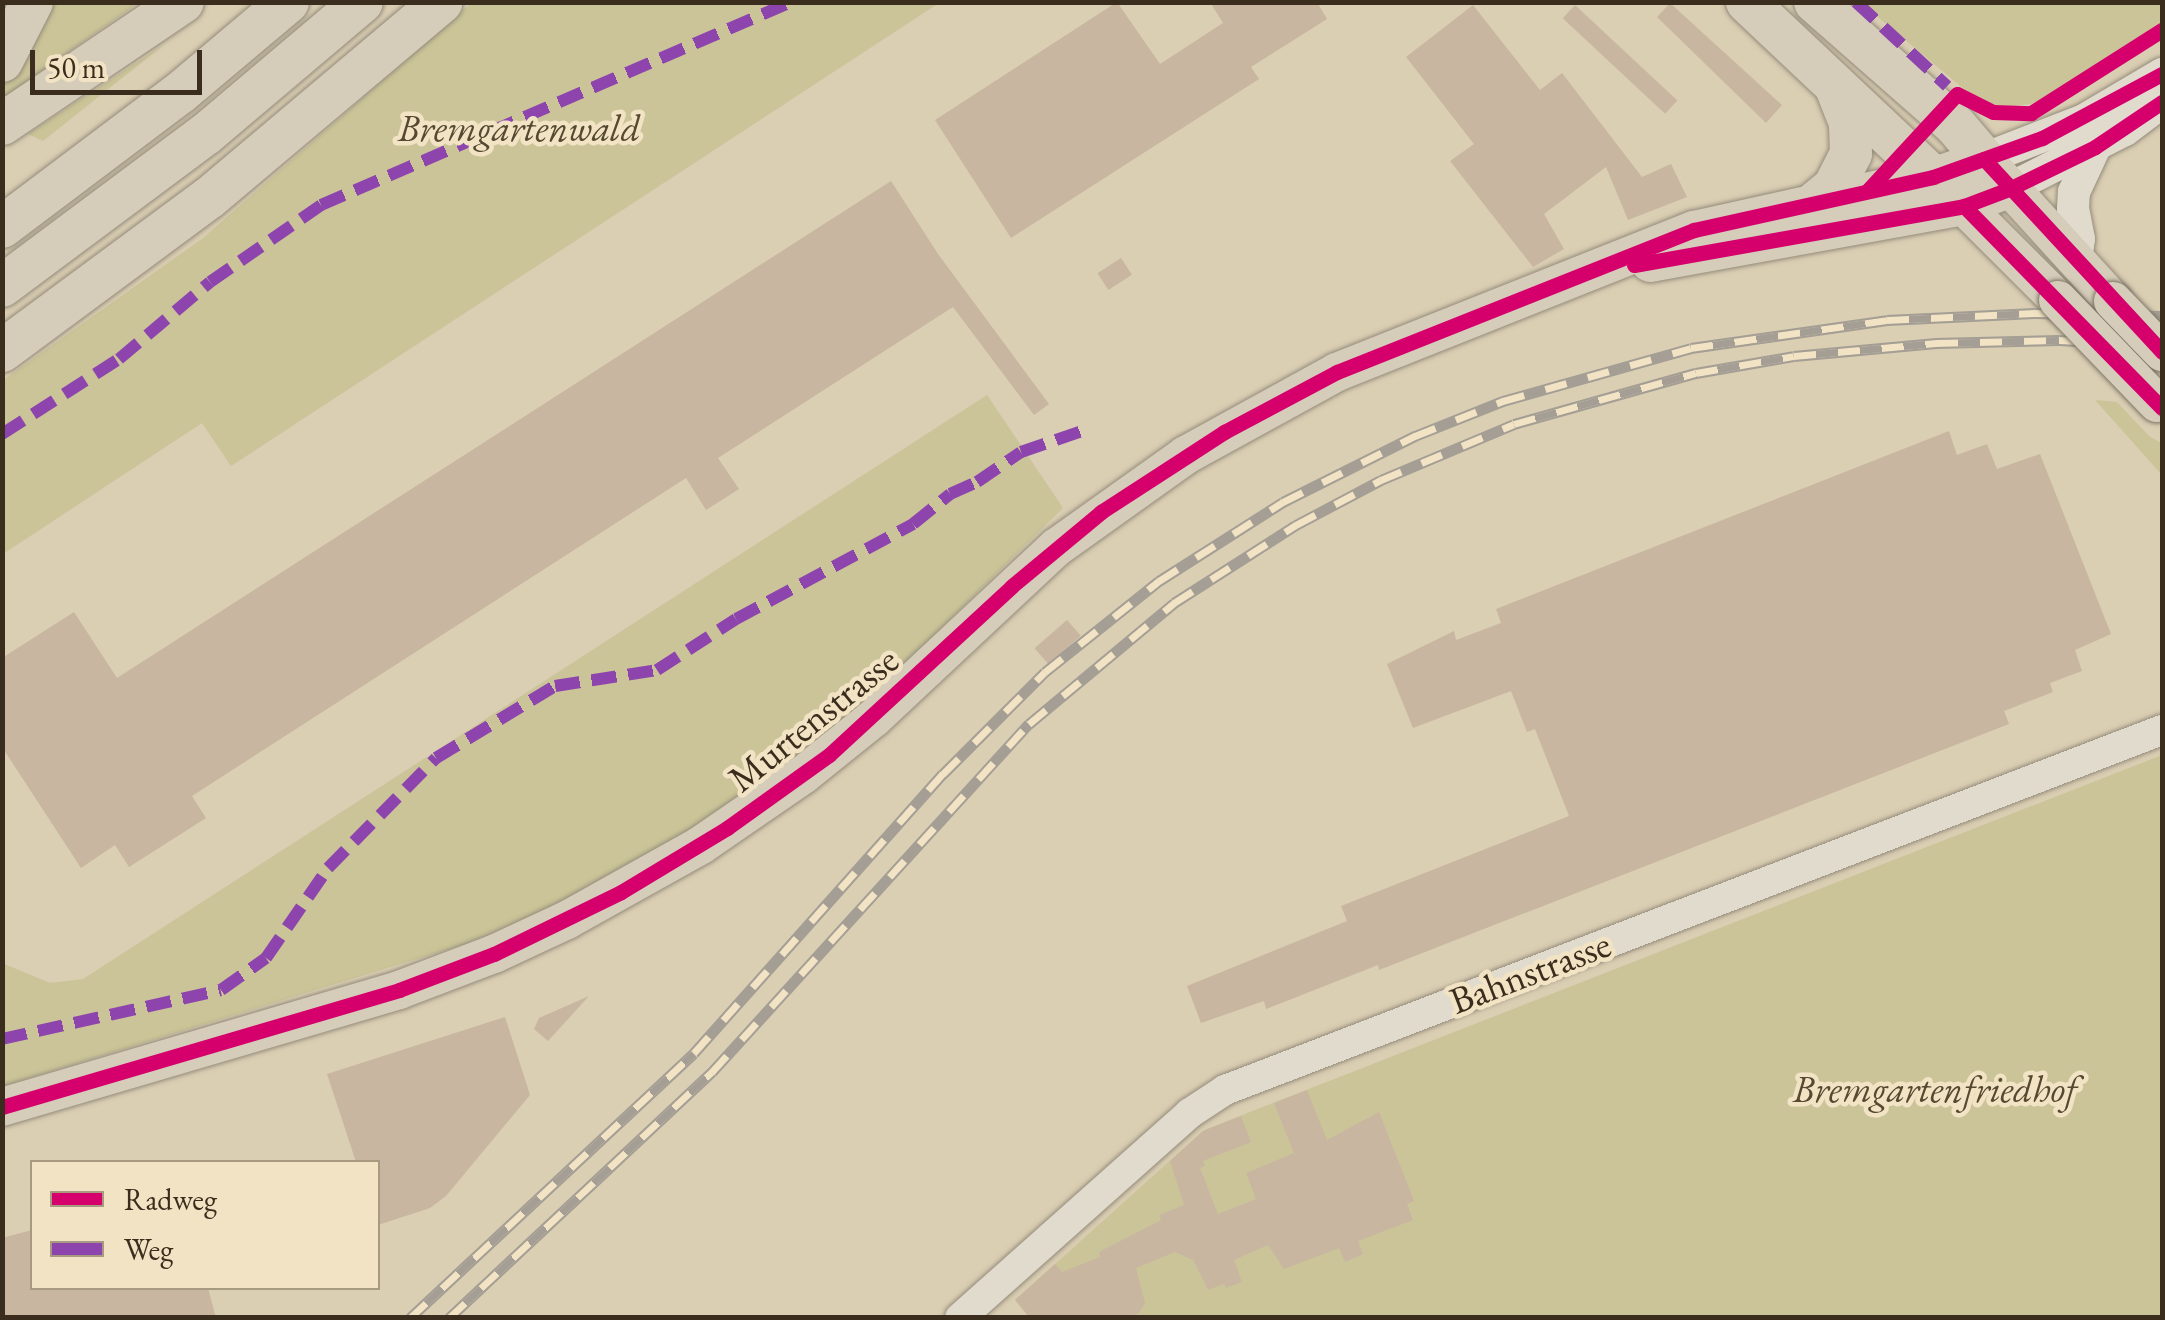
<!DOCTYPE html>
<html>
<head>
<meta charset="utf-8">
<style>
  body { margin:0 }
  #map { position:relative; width:2165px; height:1320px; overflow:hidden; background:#daceb3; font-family:"EB Garamond",serif }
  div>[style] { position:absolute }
  .green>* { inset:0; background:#cac498 }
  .building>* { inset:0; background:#c8b6a1; transform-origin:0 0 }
  .roads { filter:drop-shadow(0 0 2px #948b7a) drop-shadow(0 0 2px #948b7a) }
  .tertiary>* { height:30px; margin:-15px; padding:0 15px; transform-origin:15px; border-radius:15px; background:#e1dbcd }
  .secondary>* { height:32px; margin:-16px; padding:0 16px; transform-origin:16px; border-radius:16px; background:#e1dbcd }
  .primary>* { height:38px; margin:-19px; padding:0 19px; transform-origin:19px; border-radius:19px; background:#d5ccba }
  .motorway>* { height:42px; margin:-21px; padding:0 21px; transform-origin:21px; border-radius:21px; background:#d5ccba }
  .rail>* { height:11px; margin-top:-5.5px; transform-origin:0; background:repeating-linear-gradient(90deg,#f1e3c3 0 22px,#a49e94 0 44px); box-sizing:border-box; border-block:2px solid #a49e94 }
  .bridges { filter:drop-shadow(0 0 2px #7d7566) drop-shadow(0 0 2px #7d7566) }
  .primary-bridge>* { height:38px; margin:-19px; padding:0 19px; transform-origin:19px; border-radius:19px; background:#d5ccba }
  .quiet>* { height:12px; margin-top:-6px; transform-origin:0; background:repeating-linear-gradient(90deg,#8e44ad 0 25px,transparent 0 37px) }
  .cycleway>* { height:15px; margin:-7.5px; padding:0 7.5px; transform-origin:7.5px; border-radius:7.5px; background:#d6006c }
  span { translate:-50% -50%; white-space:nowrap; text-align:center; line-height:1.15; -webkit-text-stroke:9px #f1e3c3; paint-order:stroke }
  .park-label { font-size:38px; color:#554931; font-style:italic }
  .street-label { font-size:38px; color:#3b2d1d }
  .frame { position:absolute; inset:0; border:5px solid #3b2d1d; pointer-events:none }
  .legend { position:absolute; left:30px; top:1160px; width:350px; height:130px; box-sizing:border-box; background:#f1e3c3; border:2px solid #a89a81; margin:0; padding:12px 18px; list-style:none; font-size:30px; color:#3b2d1d }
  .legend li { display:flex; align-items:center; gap:20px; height:50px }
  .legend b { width:50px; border:2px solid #a89a81 }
  .scale { position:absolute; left:30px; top:50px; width:172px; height:45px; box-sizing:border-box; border:5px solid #3b2d1d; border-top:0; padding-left:12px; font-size:30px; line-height:35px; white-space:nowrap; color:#3b2d1d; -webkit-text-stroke:8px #f1e3c3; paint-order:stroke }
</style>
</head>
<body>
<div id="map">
  <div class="green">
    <i style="clip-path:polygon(44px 3px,138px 3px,57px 60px,33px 89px,3px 108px,3px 81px)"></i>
    <i style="clip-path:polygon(471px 3px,939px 3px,231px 466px,202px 423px,3px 554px,2px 381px,203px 238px)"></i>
    <i style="clip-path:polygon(1861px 3px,2162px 3px,2162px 31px,2055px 94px,2031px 104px,2003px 107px,1979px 100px,1964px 89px)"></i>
    <i style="clip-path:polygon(165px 44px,43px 141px,28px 134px)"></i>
    <i style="clip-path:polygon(987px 395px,1063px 508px,877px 691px,794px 760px,688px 832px,560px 903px,466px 944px,3px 1086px,2px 963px,50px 983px,83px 979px)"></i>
    <i style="clip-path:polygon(2095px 400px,2117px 402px,2150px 437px,2162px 443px,2162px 475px)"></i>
    <i style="clip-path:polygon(2162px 755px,2162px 1317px,1030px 1318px,1015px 1300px,1204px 1130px)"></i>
  </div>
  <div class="building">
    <i style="clip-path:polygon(1117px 2px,1160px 64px,1223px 23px,1210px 2px,1317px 2px,1327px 19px,1251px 67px,1259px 79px,1011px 238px,935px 120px)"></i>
    <i style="clip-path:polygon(1670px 3px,1782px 105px,1766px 123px,1657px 17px)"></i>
    <i style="clip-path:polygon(1473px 5px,1540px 90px,1562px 73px,1642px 177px,1671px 164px,1687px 197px,1628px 220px,1606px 167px,1544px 214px,1564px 249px,1533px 267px,1450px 161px,1474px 144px,1406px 57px)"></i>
    <i style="left:1575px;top:5px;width:140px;height:18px;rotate:43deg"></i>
    <i style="clip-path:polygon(891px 181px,938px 254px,1049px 404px,1034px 415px,953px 307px,718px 458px,739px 489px,706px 510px,686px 478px,192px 796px,206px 818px,129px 867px,115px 845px,81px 868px,2px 747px,2px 658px,74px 612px,117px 678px)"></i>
    <i style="left:1121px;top:258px;width:20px;height:28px;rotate:57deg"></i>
    <i style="clip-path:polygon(1949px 431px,1957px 455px,1987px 444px,1997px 469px,2040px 454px,2111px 634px,2075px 650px,2082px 671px,2050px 683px,2053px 692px,2004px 711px,2009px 724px,1379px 970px,1378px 965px,1266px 1009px,1264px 1001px,1201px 1023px,1187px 986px,1347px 921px,1341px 906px,1569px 816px,1535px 729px,1527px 732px,1511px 691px,1413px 728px,1387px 664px,1454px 631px,1456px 640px,1501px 623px,1496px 609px)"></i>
    <i style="left:1067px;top:620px;width:21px;height:43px;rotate:49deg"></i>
    <i style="clip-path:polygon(589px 996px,548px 1041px,534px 1029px,539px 1018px)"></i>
    <i style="clip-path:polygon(505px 1017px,530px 1095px,446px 1196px,430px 1208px,378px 1225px,378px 1162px,356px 1162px,327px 1074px)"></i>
    <i style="clip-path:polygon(1307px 1090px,1327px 1140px,1379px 1112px,1414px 1201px,1407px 1204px,1413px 1220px,1358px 1241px,1363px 1254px,1345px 1262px,1339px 1248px,1284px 1269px,1268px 1245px,1234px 1260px,1242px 1282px,1226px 1288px,1224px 1284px,1208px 1290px,1193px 1260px,1175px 1252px,1136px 1268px,1145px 1303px,1139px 1313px,1127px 1318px,1030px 1318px,1015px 1300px,1055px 1264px,1062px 1272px,1100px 1257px,1099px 1252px,1161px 1220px,1159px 1215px,1184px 1205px,1170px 1161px,1203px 1131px,1241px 1116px,1251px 1142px,1203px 1161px,1205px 1166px,1200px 1168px,1218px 1214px,1256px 1199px,1246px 1173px,1294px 1153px,1274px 1103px)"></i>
    <i style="clip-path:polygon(32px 1230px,32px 1288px,208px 1288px,216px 1318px,2px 1318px,2px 1238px)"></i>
  </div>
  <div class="roads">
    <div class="tertiary">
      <i style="left:960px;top:1318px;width:308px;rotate:-41.7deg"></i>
      <i style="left:1190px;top:1113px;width:42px;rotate:-33.3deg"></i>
      <i style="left:1225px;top:1090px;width:1004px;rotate:-21.02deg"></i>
    </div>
    <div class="secondary">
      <i style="left:1984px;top:159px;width:107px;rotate:-21.3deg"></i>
      <i style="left:2084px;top:120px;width:91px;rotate:-30.5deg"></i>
      <i style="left:2009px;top:189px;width:130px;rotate:-27deg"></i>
      <i style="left:2125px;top:130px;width:46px;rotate:-37.1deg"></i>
      <i style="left:2076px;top:262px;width:23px;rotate:-83deg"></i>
      <i style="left:2079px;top:239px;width:31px;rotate:-101deg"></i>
      <i style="left:2073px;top:209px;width:17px;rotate:-87deg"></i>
      <i style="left:2074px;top:192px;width:50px;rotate:-65deg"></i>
    </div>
    <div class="primary">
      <i style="left:1950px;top:192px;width:153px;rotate:45deg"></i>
      <i style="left:1650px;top:263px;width:319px;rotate:-10.3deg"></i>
      <i style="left:1964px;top:206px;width:48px;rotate:-20.7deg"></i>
      <i style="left:2px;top:1107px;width:414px;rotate:-16.4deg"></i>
      <i style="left:399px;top:990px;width:102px;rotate:-20.8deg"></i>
      <i style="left:494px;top:954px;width:81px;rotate:-25deg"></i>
      <i style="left:567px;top:920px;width:154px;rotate:-29.2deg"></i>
      <i style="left:701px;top:845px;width:124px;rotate:-34.5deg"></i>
      <i style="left:803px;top:775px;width:91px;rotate:-38.8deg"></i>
      <i style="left:874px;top:718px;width:250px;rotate:-43.1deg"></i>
      <i style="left:1057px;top:547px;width:158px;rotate:-35.5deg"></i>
      <i style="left:1186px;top:455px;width:172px;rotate:-28.8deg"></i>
      <i style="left:1337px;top:372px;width:384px;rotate:-21.7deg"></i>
      <i style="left:1694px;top:230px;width:245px;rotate:-12.5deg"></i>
      <i style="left:1933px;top:177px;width:54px;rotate:-19.4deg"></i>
      <i style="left:1984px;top:159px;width:192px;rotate:47.7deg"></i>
    </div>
    <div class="motorway">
      <i style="left:1747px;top:2px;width:255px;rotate:43.3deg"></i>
      <i style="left:1815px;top:2px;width:186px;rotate:41.3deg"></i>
      <i style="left:1955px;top:125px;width:45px;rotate:49.5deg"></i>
      <i style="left:2px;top:61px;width:66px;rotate:-63deg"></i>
      <i style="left:2px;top:124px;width:218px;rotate:-34deg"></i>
      <i style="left:1817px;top:201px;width:22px;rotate:-39deg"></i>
      <i style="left:1834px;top:187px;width:37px;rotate:-63deg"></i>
      <i style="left:1851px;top:154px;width:31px;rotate:-92deg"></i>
      <i style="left:1850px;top:123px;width:41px;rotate:-111.5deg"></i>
      <i style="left:2px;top:227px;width:223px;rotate:-37deg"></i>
      <i style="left:180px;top:93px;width:141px;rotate:-40.1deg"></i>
      <i style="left:2px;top:286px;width:254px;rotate:-36.7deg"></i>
      <i style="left:206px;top:134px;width:204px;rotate:-40.2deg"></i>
      <i style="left:2px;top:351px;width:257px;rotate:-36.5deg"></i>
      <i style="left:209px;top:198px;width:304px;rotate:-40.1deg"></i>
    </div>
  </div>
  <div class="rail">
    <i style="left:410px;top:1318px;width:388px;rotate:-43deg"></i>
    <i style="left:694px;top:1053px;width:374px;rotate:-48.3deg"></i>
    <i style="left:943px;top:774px;width:144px;rotate:-45deg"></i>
    <i style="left:1045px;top:672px;width:146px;rotate:-38.6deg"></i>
    <i style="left:1159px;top:581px;width:147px;rotate:-32.5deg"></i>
    <i style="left:1283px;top:502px;width:148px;rotate:-26.6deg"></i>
    <i style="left:1415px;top:436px;width:95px;rotate:-21.7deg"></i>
    <i style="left:1503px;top:401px;width:195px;rotate:-15.7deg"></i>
    <i style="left:1691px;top:348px;width:198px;rotate:-8.1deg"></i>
    <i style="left:1887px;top:320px;width:148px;rotate:-2.7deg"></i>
    <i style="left:2035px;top:313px;width:127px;rotate:1.4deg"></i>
    <i style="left:449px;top:1318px;width:360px;rotate:-43.1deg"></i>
    <i style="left:712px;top:1072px;width:471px;rotate:-47.7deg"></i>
    <i style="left:1029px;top:724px;width:189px;rotate:-39.8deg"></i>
    <i style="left:1174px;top:603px;width:145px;rotate:-32.6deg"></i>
    <i style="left:1296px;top:525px;width:96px;rotate:-27.9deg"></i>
    <i style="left:1381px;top:480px;width:144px;rotate:-22.8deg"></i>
    <i style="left:1514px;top:424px;width:189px;rotate:-15.7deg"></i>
    <i style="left:1696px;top:373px;width:99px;rotate:-9.8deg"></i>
    <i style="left:1794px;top:356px;width:143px;rotate:-5.2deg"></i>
    <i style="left:1936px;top:343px;width:123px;rotate:-1.4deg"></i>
    <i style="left:2059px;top:340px;width:103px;rotate:3.3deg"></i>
  </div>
  <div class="bridges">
    <div class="primary-bridge">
      <i style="left:2058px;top:300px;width:143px;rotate:46.1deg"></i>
      <i style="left:2113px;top:301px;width:71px;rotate:46.1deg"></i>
    </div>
  </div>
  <div class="quiet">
    <i style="left:1856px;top:2px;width:124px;rotate:42.7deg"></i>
    <i style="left:2px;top:434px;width:139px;rotate:-32.7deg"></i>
    <i style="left:119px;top:359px;width:119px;rotate:-40.2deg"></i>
    <i style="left:210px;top:282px;width:135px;rotate:-34.7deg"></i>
    <i style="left:321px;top:205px;width:512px;rotate:-23.36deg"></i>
    <i style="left:2px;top:1039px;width:224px;rotate:-12.6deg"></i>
    <i style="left:221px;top:990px;width:55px;rotate:-35.4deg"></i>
    <i style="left:266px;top:958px;width:109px;rotate:-55.4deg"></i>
    <i style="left:328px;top:868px;width:154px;rotate:-45.5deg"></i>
    <i style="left:436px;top:758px;width:139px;rotate:-31.2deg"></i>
    <i style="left:555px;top:686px;width:103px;rotate:-8.9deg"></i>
    <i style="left:657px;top:670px;width:94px;rotate:-32.8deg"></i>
    <i style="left:736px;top:619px;width:201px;rotate:-28.2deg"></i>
    <i style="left:913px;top:524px;width:48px;rotate:-39deg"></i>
    <i style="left:950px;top:494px;width:30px;rotate:-24deg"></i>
    <i style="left:977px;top:482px;width:53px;rotate:-34.3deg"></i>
    <i style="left:1021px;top:452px;width:65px;rotate:-19deg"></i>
  </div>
  <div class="cycleway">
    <i style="left:1984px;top:159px;width:263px;rotate:47.3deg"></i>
    <i style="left:1868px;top:190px;width:131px;rotate:-47.2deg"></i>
    <i style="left:1957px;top:94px;width:40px;rotate:26.6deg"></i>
    <i style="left:1993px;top:112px;width:38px;rotate:2deg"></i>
    <i style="left:2031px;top:113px;width:155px;rotate:-32.4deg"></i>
    <i style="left:1964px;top:206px;width:283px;rotate:45.6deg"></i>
    <i style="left:1634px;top:265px;width:335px;rotate:-10.1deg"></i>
    <i style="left:1964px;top:206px;width:48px;rotate:-20.7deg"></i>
    <i style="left:2009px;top:189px;width:96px;rotate:-26deg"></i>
    <i style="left:2095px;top:147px;width:81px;rotate:-33.9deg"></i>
    <i style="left:2px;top:1107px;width:414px;rotate:-16.4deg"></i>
    <i style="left:399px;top:990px;width:102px;rotate:-20.8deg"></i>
    <i style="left:494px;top:954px;width:141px;rotate:-26deg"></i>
    <i style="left:621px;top:892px;width:124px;rotate:-31.1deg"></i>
    <i style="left:727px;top:828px;width:125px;rotate:-35.6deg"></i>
    <i style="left:829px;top:755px;width:249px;rotate:-42.7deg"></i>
    <i style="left:1012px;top:586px;width:116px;rotate:-39.7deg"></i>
    <i style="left:1101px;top:512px;width:147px;rotate:-33deg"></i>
    <i style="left:1224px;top:432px;width:128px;rotate:-28deg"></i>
    <i style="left:1337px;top:372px;width:384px;rotate:-21.7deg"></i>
    <i style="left:1694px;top:230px;width:245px;rotate:-12.5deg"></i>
    <i style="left:1933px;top:177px;width:116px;rotate:-19.7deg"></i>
    <i style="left:2042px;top:138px;width:136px;rotate:-28.1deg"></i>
  </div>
  <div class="park-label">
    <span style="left:519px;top:128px">Bremgartenwald</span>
    <span style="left:1935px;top:1089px">Bremgartenfriedhof</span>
  </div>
  <div class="street-label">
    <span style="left:813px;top:719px;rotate:-39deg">Murtenstrasse</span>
    <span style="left:1530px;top:972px;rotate:-21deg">Bahnstrasse</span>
  </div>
  <div class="frame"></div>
  <ul class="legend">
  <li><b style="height:12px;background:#d6006c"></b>Radweg</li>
  <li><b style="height:12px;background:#8e44ad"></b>Weg</li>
  </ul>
  <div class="scale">50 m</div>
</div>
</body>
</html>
